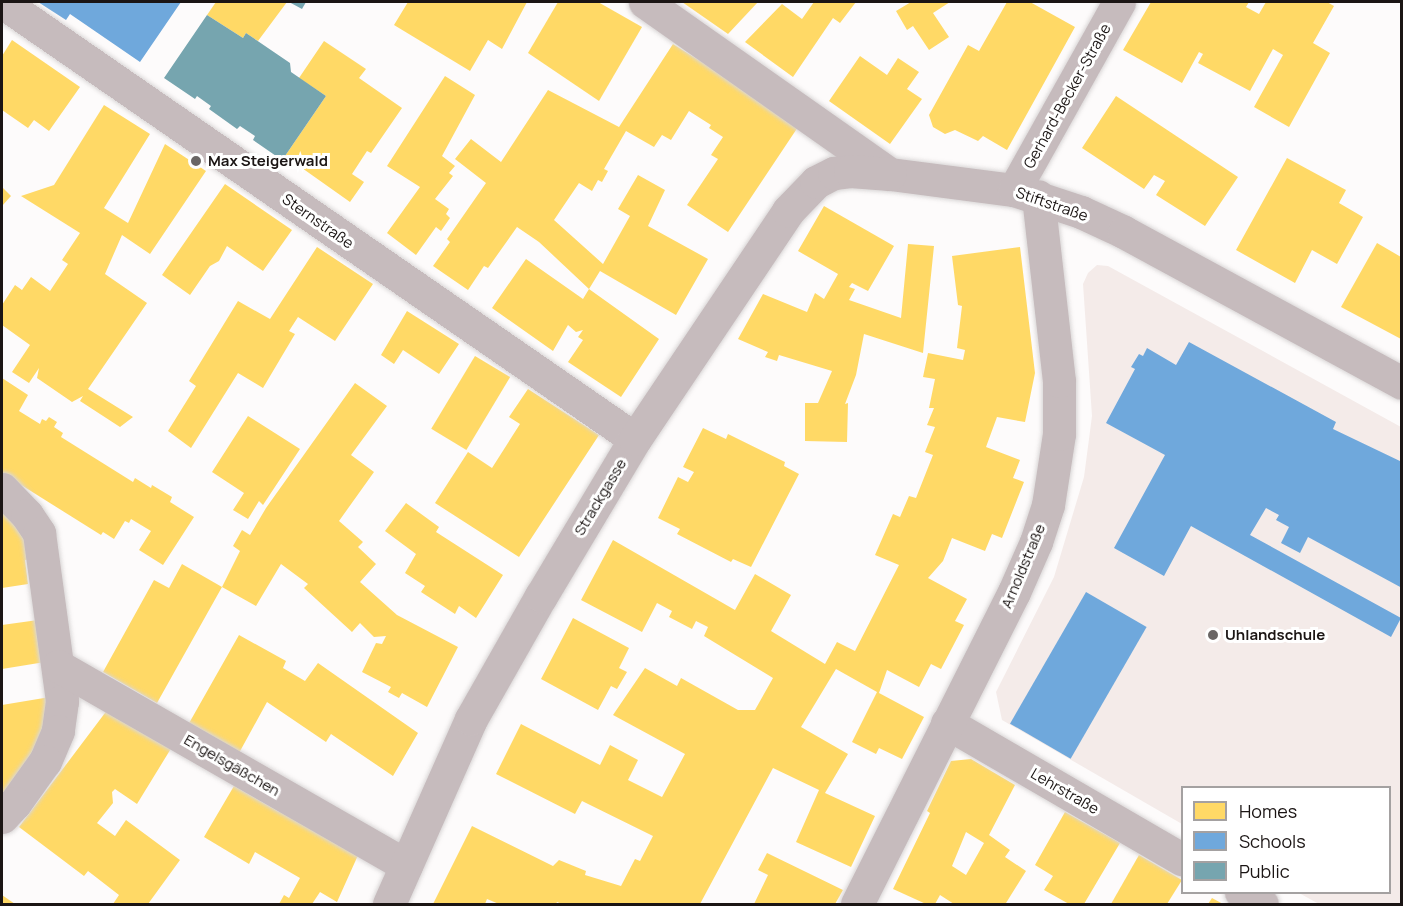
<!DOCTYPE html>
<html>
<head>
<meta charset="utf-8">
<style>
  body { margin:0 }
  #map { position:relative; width:1403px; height:906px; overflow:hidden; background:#fdfbfb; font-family:Manrope,sans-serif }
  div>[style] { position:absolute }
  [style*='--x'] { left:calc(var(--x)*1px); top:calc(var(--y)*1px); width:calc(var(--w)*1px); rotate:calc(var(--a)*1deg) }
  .built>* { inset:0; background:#f4ebe9 }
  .homes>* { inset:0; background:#ffd966; transform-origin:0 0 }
  .schools>* { inset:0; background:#6fa8dc; transform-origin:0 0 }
  .public>* { inset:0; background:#76a5af }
  .roads { filter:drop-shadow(0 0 2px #d9d6d6) drop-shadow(0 0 2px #d9d6d6) }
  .minor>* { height:33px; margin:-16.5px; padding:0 16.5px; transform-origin:16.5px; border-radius:16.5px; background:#c6bbbd }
  .dots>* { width:16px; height:16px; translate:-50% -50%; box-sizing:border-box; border:3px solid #fff; border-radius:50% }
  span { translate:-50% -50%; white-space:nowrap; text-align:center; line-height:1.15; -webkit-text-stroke:6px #fff; paint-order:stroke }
  .street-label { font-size:15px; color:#1b1514 }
  .poi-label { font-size:15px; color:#1b1514; font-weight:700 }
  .left { translate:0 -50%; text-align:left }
  .frame { position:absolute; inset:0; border:3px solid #1b1514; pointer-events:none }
  .legend { position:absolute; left:1181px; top:786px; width:210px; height:108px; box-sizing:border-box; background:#fff; border:2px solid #a4a1a1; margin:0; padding:8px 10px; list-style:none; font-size:18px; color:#1b1514 }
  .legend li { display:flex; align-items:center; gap:12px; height:30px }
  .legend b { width:30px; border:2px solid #a4a1a1 }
</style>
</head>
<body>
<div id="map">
  <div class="built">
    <i style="clip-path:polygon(1097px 265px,1108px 266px,1401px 427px,1401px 904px,1319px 904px,1299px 893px,1390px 892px,1390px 788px,1182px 788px,1182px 824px,1002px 720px,996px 692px,1054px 577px,1084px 477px,1092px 416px,1083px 284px,1088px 273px)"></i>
  </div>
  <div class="homes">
    <i style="clip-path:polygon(216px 2px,287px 2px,258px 41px,246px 33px,243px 38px,207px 15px)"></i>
    <i style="clip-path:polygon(408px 2px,527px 2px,502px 49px,488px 40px,470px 71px,394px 25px)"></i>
    <i style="clip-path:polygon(558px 2px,598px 2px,642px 27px,599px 101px,528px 53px)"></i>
    <i style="clip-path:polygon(682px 2px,758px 2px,728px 34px)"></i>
    <i style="clip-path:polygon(814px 2px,856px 2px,840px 23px,833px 18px,793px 77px,745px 42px,782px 4px,802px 19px)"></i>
    <i style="clip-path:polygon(911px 2px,950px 2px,933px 13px,949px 37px,929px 50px,913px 26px,907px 30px,896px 11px)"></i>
    <i style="clip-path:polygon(1007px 2px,1030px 2px,1075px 27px,1007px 150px,983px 136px,978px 141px,955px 130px,945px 134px,933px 127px,929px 115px,968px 45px,979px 51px)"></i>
    <i style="clip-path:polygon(1151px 2px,1249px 2px,1246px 7px,1259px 14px,1266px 2px,1327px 2px,1334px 6px,1313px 43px,1330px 53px,1289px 127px,1254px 107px,1283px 55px,1273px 49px,1250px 91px,1198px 63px,1203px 54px,1199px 52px,1182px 83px,1123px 50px)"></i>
    <i style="clip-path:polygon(12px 40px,80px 87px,49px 131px,34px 120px,28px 128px,2px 110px,2px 56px)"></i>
    <i style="clip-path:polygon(324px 41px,366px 69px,359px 78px,402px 108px,371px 153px,367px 151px,352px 174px,364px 182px,350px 202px,285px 156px,326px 96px,299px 78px)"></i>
    <i style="clip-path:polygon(673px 44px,800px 124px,728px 232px,687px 205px,718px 159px,711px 155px,723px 137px,709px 128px,711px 125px,689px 111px,671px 140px,662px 135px,654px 147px,626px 131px,604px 169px,608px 171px,602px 182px,598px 180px,592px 191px,579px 183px,554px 220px,603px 264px,630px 216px,618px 209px,638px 175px,665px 190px,648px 226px,708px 259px,676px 315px,600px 271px,589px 289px,539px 242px,517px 227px,488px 268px,484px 266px,468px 290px,433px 266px,450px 242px,447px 239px,486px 183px,455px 159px,471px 139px,501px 162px,548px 90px,619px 127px)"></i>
    <i style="clip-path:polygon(860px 56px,887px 75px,898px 58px,919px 72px,907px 89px,922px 99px,890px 144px,829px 101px)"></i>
    <i style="clip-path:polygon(445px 76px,475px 95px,442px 156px,455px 166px,449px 173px,453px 176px,435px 199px,449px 209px,446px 214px,450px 218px,441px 231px,436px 227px,416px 255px,387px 233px,420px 187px,387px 166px)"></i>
    <i style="clip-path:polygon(1116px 96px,1238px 177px,1205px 226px,1156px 195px,1165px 181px,1154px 175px,1144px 189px,1082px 148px)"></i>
    <i style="clip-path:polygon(104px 105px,150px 134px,104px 208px,128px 223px,165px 144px,206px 171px,150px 254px,122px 235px,105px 274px,147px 303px,88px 389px,133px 417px,120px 427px,80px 401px,83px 396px,72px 402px,37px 378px,39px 368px,29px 383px,12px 372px,30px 345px,2px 325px,2px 305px,15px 285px,22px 290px,31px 277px,50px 291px,68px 264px,62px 260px,80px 233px,21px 196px,54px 185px)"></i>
    <i style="clip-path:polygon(1287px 158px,1346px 190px,1339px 203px,1363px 217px,1337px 264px,1312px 250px,1295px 283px,1236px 250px)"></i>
    <i style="clip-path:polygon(225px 184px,292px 230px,263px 271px,227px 246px,219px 261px,210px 266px,190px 295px,162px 275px)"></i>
    <i style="clip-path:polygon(2px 187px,11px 196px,2px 206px)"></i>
    <i style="clip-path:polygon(824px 206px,894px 246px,868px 291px,852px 283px,849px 287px,855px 289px,849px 300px,901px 318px,908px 244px,934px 246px,923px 353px,864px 334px,856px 375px,845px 404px,848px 403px,847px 442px,805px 441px,805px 403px,818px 403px,832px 371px,779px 355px,777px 361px,765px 357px,768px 352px,738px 339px,763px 294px,807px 312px,815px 293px,824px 299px,838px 274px,798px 251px)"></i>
    <i style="clip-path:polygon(1377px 243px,1401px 257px,1401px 339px,1341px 307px)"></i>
    <i style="clip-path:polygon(317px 247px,373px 284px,335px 341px,298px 317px,289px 331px,295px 334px,263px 388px,238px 373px,191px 448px,168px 431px,196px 386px,189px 381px,238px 301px,270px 319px)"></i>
    <i style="clip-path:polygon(1020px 247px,1035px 373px,1025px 422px,997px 417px,986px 447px,1020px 460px,1013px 478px,1024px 482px,1002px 538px,992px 534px,985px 551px,952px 538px,943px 561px,928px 578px,967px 599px,955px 621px,964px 625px,941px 669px,931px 664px,919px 687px,887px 670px,879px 693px,924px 717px,902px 759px,879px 748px,876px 754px,852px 742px,877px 692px,836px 669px,801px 727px,848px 754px,825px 793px,875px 816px,851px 867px,796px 842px,819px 790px,773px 768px,700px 904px,562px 904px,557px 902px,556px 904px,499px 904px,487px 899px,485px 904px,433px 904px,472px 826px,553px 866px,559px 860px,586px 871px,585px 875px,621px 886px,635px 859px,640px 861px,653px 836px,582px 801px,575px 814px,496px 774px,521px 724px,600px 765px,610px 745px,638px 760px,628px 780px,662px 797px,685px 754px,613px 715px,645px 668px,677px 686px,681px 678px,738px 710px,755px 710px,773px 678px,704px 636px,708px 627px,696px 621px,692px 629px,669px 617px,672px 611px,657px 603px,642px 632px,581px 600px,613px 540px,735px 610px,755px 574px,791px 595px,771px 631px,825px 664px,837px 642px,855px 651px,899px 565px,875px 555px,893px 514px,900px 517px,909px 496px,916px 498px,933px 455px,925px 452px,935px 427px,927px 425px,934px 408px,929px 408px,935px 379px,923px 377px,928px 353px,963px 360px,965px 350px,957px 348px,962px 306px,958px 305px,952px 256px)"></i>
    <i style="clip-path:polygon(526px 259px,583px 299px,589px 289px,659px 339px,621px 397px,568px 362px,583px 340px,578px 337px,583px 330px,576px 332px,568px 325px,553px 351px,492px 308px)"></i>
    <i style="clip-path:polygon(407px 311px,459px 344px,439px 374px,403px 350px,394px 364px,381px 355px)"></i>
    <i style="left:475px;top:356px;width:41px;height:85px;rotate:31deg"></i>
    <i style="clip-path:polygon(2px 378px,28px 395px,19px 411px,40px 424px,42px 419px,46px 421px,49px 417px,57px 422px,54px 427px,63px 433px,61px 437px,133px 482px,135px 478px,151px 488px,152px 485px,172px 497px,170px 502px,194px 517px,163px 565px,139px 550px,151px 531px,131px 519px,129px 523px,125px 521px,114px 539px,103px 532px,101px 535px,2px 473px)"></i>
    <i style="clip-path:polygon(355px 383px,387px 406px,351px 455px,374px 472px,339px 521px,363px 542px,358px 547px,376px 564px,360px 582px,397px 615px,458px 647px,427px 707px,402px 693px,399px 698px,388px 692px,391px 687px,362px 672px,376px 643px,382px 644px,386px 636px,374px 637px,360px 623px,352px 632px,304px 588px,308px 584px,281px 564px,256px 606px,222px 587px,157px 703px,103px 672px,154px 580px,169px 588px,182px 564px,222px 587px,240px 551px,233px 546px,242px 530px,250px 535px,266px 508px)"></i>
    <i style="clip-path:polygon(528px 389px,599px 435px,519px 557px,435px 503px,468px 452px,492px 468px,520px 424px,509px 417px)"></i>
    <i style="clip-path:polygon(248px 416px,300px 449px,263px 505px,259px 501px,248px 519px,233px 510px,244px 493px,212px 472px)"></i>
    <i style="clip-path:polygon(703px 428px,726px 439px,728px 434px,785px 462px,784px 466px,799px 474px,751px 567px,733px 559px,731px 562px,677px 534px,680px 529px,658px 518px,678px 477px,688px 482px,694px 472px,683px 467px)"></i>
    <i style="clip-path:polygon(2px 497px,27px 521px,33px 559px,25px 560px,28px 584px,2px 588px)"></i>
    <i style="clip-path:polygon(406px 503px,439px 527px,436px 532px,503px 575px,476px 618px,459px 606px,455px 614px,421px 592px,425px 586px,405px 573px,416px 554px,385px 531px)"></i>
    <i style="clip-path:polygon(573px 618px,629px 648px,619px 668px,627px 672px,617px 689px,611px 686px,598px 710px,541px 679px)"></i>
    <i style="clip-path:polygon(38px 620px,45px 662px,2px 669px,2px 625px)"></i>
    <i style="clip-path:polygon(239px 635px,286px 661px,283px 668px,305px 681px,318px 663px,418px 733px,393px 776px,331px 734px,326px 742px,267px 702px,239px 753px,188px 725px)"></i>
    <i style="clip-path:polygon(56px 696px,56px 723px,2px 805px,2px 705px)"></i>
    <i style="clip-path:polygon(111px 705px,175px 742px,137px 804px,115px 789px,112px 792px,113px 803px,97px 823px,115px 836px,126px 820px,180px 860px,148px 904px,113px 904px,119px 895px,88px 871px,84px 876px,19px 827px)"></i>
    <i style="clip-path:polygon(evenodd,971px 759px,1015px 785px,989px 835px,1010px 850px,1005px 857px,1026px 871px,1006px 903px,1009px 904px,954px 904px,940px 895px,935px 904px,926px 904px,893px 889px,930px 813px,927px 811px,951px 761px,971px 759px,966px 832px,984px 843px,966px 875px,952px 866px,966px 832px)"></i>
    <i style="clip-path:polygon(234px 786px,279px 812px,282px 808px,359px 853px,337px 902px,320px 892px,312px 904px,279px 904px,284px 895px,289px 898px,300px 878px,255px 852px,249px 864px,204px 837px)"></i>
    <i style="clip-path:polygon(1065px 812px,1120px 843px,1084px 904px,1069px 904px,1044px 890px,1053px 876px,1035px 865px)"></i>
    <i style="clip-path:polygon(767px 853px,843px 890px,835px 904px,754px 904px,768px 875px,758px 870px)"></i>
    <i style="clip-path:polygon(1139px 855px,1182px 880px,1167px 904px,1111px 904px)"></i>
    <i style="clip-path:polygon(2px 895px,15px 904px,2px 904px)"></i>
    <i style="clip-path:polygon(1212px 898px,1223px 904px,1208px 904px)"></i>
  </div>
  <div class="schools">
    <i style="clip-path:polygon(38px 2px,181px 2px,140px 62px,70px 14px,66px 20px)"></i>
    <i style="clip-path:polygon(1189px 342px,1336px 422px,1333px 429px,1402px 462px,1402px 588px,1308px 537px,1300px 553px,1281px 543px,1289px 527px,1276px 520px,1279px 515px,1266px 508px,1250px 535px,1401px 618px,1391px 637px,1191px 526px,1164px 576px,1114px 548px,1165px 455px,1106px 423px,1135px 369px,1131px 367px,1139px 354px,1143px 356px,1147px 348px,1176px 365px)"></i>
    <i style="left:1086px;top:592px;width:70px;height:152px;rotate:30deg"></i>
  </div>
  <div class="public">
    <i style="clip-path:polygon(289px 2px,306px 2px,302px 9px)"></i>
    <i style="clip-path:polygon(207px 15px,243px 38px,246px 33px,290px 63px,291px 72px,326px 96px,285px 156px,279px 158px,253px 140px,255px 136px,240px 126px,237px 129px,209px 109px,211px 106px,197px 96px,195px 99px,164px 78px)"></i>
  </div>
  <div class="roads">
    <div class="minor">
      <i style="--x:2;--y:2;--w:769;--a:34.62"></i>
      <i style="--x:645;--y:2;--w:299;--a:35.1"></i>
      <i style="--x:890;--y:174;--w:125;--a:7.4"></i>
      <i style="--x:1014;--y:190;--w:71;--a:18.2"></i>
      <i style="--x:1081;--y:212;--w:47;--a:24.9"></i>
      <i style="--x:1124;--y:232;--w:316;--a:28.5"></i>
      <i style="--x:1014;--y:190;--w:215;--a:-60.8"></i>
      <i style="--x:2;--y:489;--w:36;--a:46"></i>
      <i style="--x:27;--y:515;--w:22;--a:56"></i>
      <i style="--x:39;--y:533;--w:170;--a:82.2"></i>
      <i style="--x:62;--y:701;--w:30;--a:98"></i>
      <i style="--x:58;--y:731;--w:33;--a:113"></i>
      <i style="--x:45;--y:761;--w:52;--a:125.5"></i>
      <i style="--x:15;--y:803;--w:19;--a:133"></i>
      <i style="--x:58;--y:666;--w:401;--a:29.8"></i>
      <i style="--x:947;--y:723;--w:272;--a:30.1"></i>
      <i style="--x:1241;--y:892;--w:24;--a:30"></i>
      <i style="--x:389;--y:904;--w:202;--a:-66.1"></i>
      <i style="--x:471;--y:719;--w:142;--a:-60.4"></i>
      <i style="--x:541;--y:596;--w:183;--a:-59.1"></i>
      <i style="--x:635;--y:439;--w:275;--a:-56.1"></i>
      <i style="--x:788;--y:211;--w:40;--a:-46"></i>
      <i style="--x:816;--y:182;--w:20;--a:-27"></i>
      <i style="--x:834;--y:173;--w:16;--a:-7"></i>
      <i style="--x:850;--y:171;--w:40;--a:4.3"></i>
      <i style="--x:857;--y:904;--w:349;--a:-63.3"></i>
      <i style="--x:1014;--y:592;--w:55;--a:-66.3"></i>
      <i style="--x:1036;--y:542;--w:39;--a:-72"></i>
      <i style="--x:1048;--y:505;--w:72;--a:-81.2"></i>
      <i style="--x:1059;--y:434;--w:53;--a:-90"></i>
      <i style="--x:1059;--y:381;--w:186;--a:-96.5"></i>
    </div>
  </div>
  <div class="dots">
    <i style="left:196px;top:161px;background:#6a6665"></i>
    <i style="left:1213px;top:635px;background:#6a6665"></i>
  </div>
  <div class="street-label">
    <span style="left:1067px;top:96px;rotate:-61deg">Gerhard-Becker-Straße</span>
    <span style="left:1052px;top:204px;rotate:19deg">Stiftstraße</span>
    <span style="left:318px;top:221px;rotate:35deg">Sternstraße</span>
    <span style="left:600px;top:497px;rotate:-59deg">Strackgasse</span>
    <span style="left:1023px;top:566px;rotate:-67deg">Arnoldstraße</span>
    <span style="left:232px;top:765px;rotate:30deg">Engelsgäßchen</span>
    <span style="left:1065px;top:791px;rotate:30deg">Lehrstraße</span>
  </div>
  <div class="poi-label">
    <span class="left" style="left:208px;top:161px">Max Steigerwald</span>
    <span class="left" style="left:1225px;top:635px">Uhlandschule</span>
  </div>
  <div class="frame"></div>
  <ul class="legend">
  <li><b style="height:16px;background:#ffd966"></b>Homes</li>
  <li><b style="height:16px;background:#6fa8dc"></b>Schools</li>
  <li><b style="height:16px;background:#76a5af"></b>Public</li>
  </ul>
</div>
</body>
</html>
